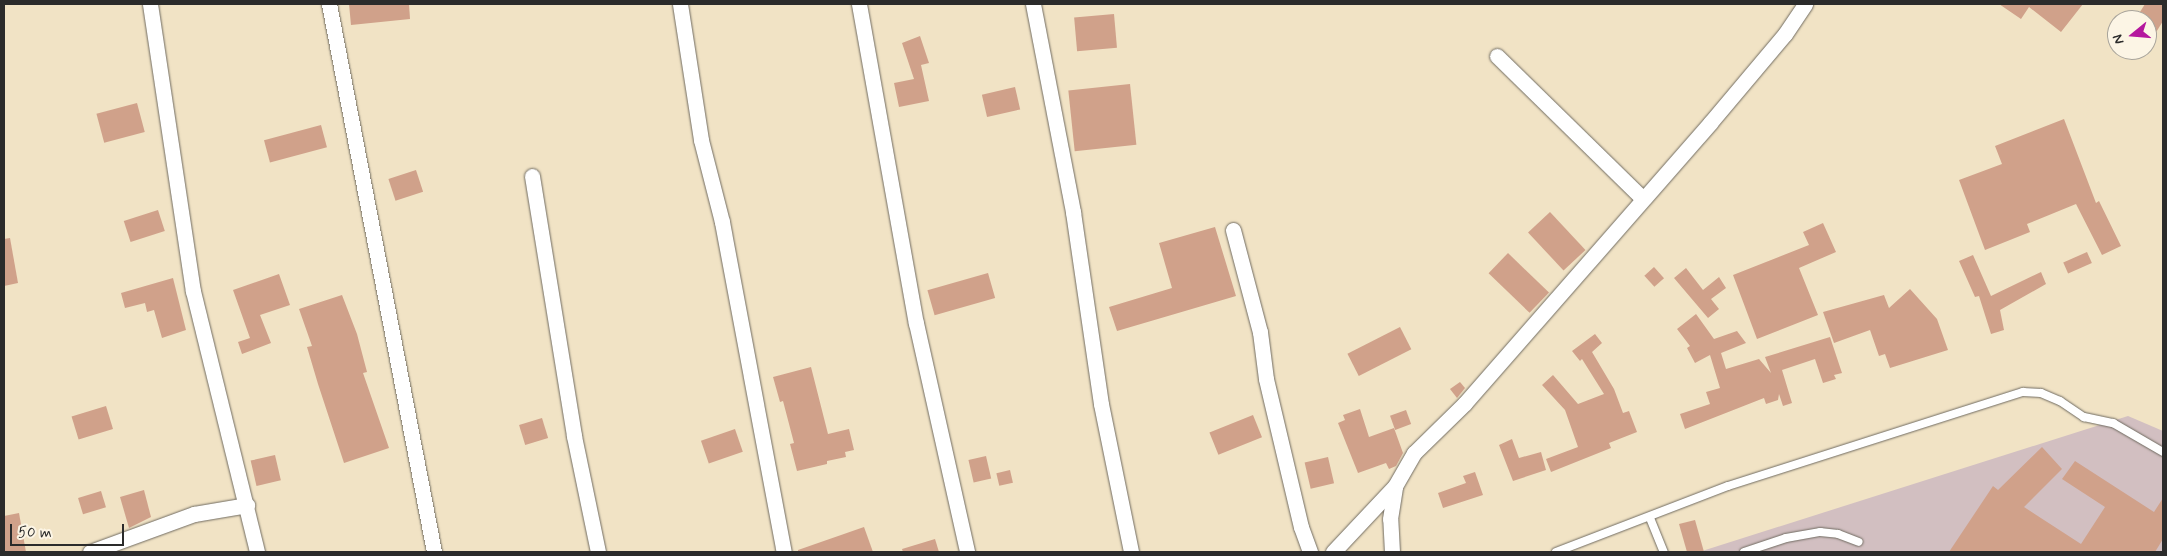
<!DOCTYPE html>
<html>
<head>
<meta charset="utf-8">
<style>
  body { margin:0 }
  #map { position:relative; width:2167px; height:556px; overflow:hidden; background:#f1e3c5; font-family:Mynerve,sans-serif }
  div>[style] { position:absolute }
  [style*='--x'] { left:calc(var(--x)*1px); top:calc(var(--y)*1px); width:calc(var(--w)*1px); rotate:calc(var(--a)*1deg) }
  .industrial>* { inset:0; background:#d2bfc1 }
  .building>* { inset:0; background:#d0a18a; transform-origin:0 0 }
  .roads { filter:drop-shadow(0 0 1px #706b61) drop-shadow(0 0 1px #706b61) }
  .lane>* { height:8px; margin:-4px; padding:0 4px; transform-origin:4px; border-radius:4px; background:#fff }
  .street>* { height:15px; margin:-7.5px; padding:0 7.5px; transform-origin:7.5px; border-radius:7.5px; background:#fff }
  span { translate:-50% -50%; white-space:nowrap; text-align:center; line-height:1.15; -webkit-text-stroke:4px #fcf5e5; paint-order:stroke }
  .frame { position:absolute; inset:0; border:5px solid #2b2b2b; pointer-events:none }
  .north { position:absolute; left:2107px; top:10px; width:50px; height:50px; box-sizing:border-box; background:#fcf5e5; border:1px solid #a8a49b; border-radius:50%; rotate:253deg; font-size:14px; font-weight:700; line-height:20px; text-align:center; color:#2b2b2b }
  .north::after { content:''; display:block; margin:auto; width:18px; height:22px; background:#b5179e; clip-path:polygon(50% 0,100% 100%,50% 72%,0 100%) }
  .scale { position:absolute; left:10px; top:524px; width:114px; height:22px; box-sizing:border-box; border:2px solid #2b2b2b; border-top:0; padding-left:6px; font-size:15px; line-height:18px; white-space:nowrap; color:#2b2b2b; -webkit-text-stroke:4px #fcf5e5; paint-order:stroke }
</style>
</head>
<body>
<div id="map">
  <div class="industrial">
    <i style="clip-path:polygon(2128px 416px,2163px 431px,2163px 552px,1699px 552px)"></i>
  </div>
  <div class="building">
    <i style="clip-path:polygon(349px 4px,409px 4px,410px 19px,351px 25px)"></i>
    <i style="clip-path:polygon(1999px 4px,2083px 4px,2061px 32px,2029px 7px,2021px 19px)"></i>
    <i style="clip-path:polygon(2145px 4px,2163px 4px,2163px 21px,2147px 47px,2147px 20px,2135px 20px)"></i>
    <i style="left:1114px;top:14px;width:34px;height:40px;rotate:85deg"></i>
    <i style="clip-path:polygon(920px 36px,929px 63px,921px 65px,929px 101px,899px 107px,894px 83px,914px 79px,902px 43px)"></i>
    <i style="left:1130px;top:84px;width:61px;height:62px;rotate:84deg"></i>
    <i style="left:1015px;top:87px;width:23px;height:34px;rotate:77deg"></i>
    <i style="left:137px;top:103px;width:30px;height:42px;rotate:75deg"></i>
    <i style="clip-path:polygon(2064px 119px,2096px 203px,2099px 201px,2121px 246px,2102px 255px,2076px 204px,2027px 224px,2030px 232px,1985px 250px,1959px 180px,2002px 164px,1995px 146px)"></i>
    <i style="left:321px;top:125px;width:23px;height:59px;rotate:75deg"></i>
    <i style="left:416px;top:170px;width:23px;height:29px;rotate:72deg"></i>
    <i style="left:158px;top:210px;width:22px;height:36px;rotate:72deg"></i>
    <i style="left:1550px;top:212px;width:52px;height:30px;rotate:47deg"></i>
    <i style="clip-path:polygon(1823px 223px,1836px 252px,1799px 268px,1818px 315px,1757px 339px,1733px 275px,1809px 245px,1803px 232px)"></i>
    <i style="clip-path:polygon(1215px 227px,1236px 296px,1117px 331px,1109px 307px,1172px 288px,1159px 243px)"></i>
    <i style="clip-path:polygon(10px 238px,18px 283px,4px 286px,4px 239px)"></i>
    <i style="left:2087px;top:252px;width:12px;height:26px;rotate:66deg"></i>
    <i style="left:1508px;top:253px;width:57px;height:28px;rotate:44deg"></i>
    <i style="clip-path:polygon(1973px 255px,1991px 296px,2041px 272px,2046px 284px,2000px 310px,2004px 330px,1991px 334px,1979px 296px,1975px 297px,1959px 261px)"></i>
    <i style="left:1654px;top:267px;width:15px;height:13px;rotate:48deg"></i>
    <i style="clip-path:polygon(1686px 268px,1703px 290px,1719px 277px,1726px 288px,1711px 299px,1719px 309px,1708px 318px,1674px 278px)"></i>
    <i style="left:988px;top:273px;width:26px;height:63px;rotate:74deg"></i>
    <i style="clip-path:polygon(279px 274px,290px 305px,260px 315px,271px 343px,242px 354px,238px 342px,250px 338px,233px 290px)"></i>
    <i style="clip-path:polygon(173px 278px,186px 330px,162px 338px,154px 310px,147px 312px,145px 303px,125px 308px,121px 293px)"></i>
    <i style="clip-path:polygon(1910px 289px,1937px 319px,1948px 350px,1890px 368px,1885px 354px,1879px 356px,1870px 330px,1834px 343px,1823px 312px,1884px 295px,1889px 308px)"></i>
    <i style="clip-path:polygon(342px 295px,357px 334px,367px 372px,363px 373px,389px 448px,344px 463px,318px 384px,307px 347px,312px 346px,299px 309px)"></i>
    <i style="clip-path:polygon(1696px 314px,1714px 339px,1737px 331px,1746px 343px,1721px 353px,1726px 369px,1759px 359px,1771px 373px,1765px 357px,1830px 337px,1842px 373px,1834px 375px,1836px 379px,1823px 383px,1815px 359px,1782px 370px,1792px 403px,1783px 406px,1779px 394px,1778px 400px,1766px 404px,1764px 398px,1685px 429px,1680px 414px,1710px 404px,1706px 392px,1720px 388px,1710px 355px,1695px 363px,1687px 348px,1690px 346px,1677px 329px)"></i>
    <i style="left:1400px;top:327px;width:25px;height:59px;rotate:63deg"></i>
    <i style="clip-path:polygon(1595px 334px,1602px 343px,1592px 352px,1614px 389px,1623px 413px,1629px 411px,1637px 432px,1609px 443px,1611px 448px,1551px 472px,1546px 459px,1578px 447px,1565px 410px,1542px 385px,1553px 375px,1578px 404px,1604px 394px,1582px 359px,1580px 361px,1572px 351px)"></i>
    <i style="clip-path:polygon(811px 367px,828px 434px,849px 429px,854px 450px,845px 452px,846px 457px,827px 461px,827px 464px,797px 471px,790px 444px,794px 443px,783px 401px,780px 402px,773px 377px)"></i>
    <i style="clip-path:polygon(1460px 382px,1465px 388px,1457px 398px,1450px 389px)"></i>
    <i style="left:106px;top:406px;width:24px;height:36px;rotate:73deg"></i>
    <i style="clip-path:polygon(1360px 409px,1369px 437px,1394px 428px,1403px 453px,1396px 466px,1389px 469px,1386px 463px,1358px 473px,1338px 423px,1345px 420px,1343px 415px)"></i>
    <i style="left:1406px;top:410px;width:15px;height:17px;rotate:70deg"></i>
    <i style="left:1253px;top:415px;width:24px;height:47px;rotate:68deg"></i>
    <i style="left:542px;top:418px;width:21px;height:24px;rotate:73deg"></i>
    <i style="left:735px;top:429px;width:24px;height:36px;rotate:71deg"></i>
    <i style="clip-path:polygon(1512px 439px,1519px 458px,1541px 452px,1546px 470px,1513px 481px,1499px 445px)"></i>
    <i style="clip-path:polygon(2042px 447px,2062px 469px,2024px 507px,2081px 544px,2105px 507px,2062px 479px,2075px 461px,2154px 512px,2163px 498px,2163px 539px,2155px 552px,1949px 552px,1993px 486px,1998px 490px)"></i>
    <i style="left:275px;top:455px;width:26px;height:25px;rotate:77deg"></i>
    <i style="left:986px;top:456px;width:23px;height:18px;rotate:77deg"></i>
    <i style="left:1328px;top:457px;width:27px;height:24px;rotate:77deg"></i>
    <i style="left:1010px;top:470px;width:13px;height:14px;rotate:77deg"></i>
    <i style="clip-path:polygon(1475px 472px,1483px 495px,1443px 508px,1438px 493px,1466px 483px,1463px 476px)"></i>
    <i style="clip-path:polygon(144px 490px,151px 517px,129px 528px,120px 497px)"></i>
    <i style="left:101px;top:491px;width:17px;height:24px;rotate:73deg"></i>
    <i style="clip-path:polygon(19px 513px,26px 552px,4px 552px,4px 516px)"></i>
    <i style="clip-path:polygon(1695px 520px,1704px 552px,1687px 552px,1679px 524px)"></i>
    <i style="clip-path:polygon(864px 527px,873px 552px,798px 552px,798px 550px)"></i>
    <i style="clip-path:polygon(935px 539px,939px 552px,903px 552px,902px 549px)"></i>
  </div>
  <div class="roads">
    <div class="lane">
      <i style="--x:1650;--y:518;--w:37;--a:68"></i>
      <i style="--x:1556;--y:552;--w:184;--a:-21"></i>
      <i style="--x:1728;--y:486;--w:310;--a:-17.7"></i>
      <i style="--x:2023;--y:392;--w:18;--a:3"></i>
      <i style="--x:2041;--y:393;--w:21;--a:23"></i>
      <i style="--x:2060;--y:401;--w:29;--a:34"></i>
      <i style="--x:2084;--y:417;--w:30;--a:12"></i>
      <i style="--x:2113;--y:423;--w:58;--a:30.1"></i>
      <i style="--x:1744;--y:552;--w:44;--a:-18.4"></i>
      <i style="--x:1786;--y:538;--w:35;--a:-10"></i>
      <i style="--x:1820;--y:532;--w:18;--a:6"></i>
      <i style="--x:1838;--y:534;--w:22;--a:21"></i>
    </div>
    <div class="street">
      <i style="--x:150;--y:4;--w:290;--a:81.5"></i>
      <i style="--x:193;--y:291;--w:269;--a:76.2"></i>
      <i style="--x:329;--y:4;--w:558;--a:79.15"></i>
      <i style="--x:680;--y:4;--w:138;--a:81.2"></i>
      <i style="--x:701;--y:140;--w:85;--a:75.6"></i>
      <i style="--x:722;--y:222;--w:336;--a:79.4"></i>
      <i style="--x:859;--y:4;--w:324;--a:79.9"></i>
      <i style="--x:916;--y:323;--w:235;--a:77.4"></i>
      <i style="--x:1033;--y:4;--w:212;--a:79.1"></i>
      <i style="--x:1073;--y:212;--w:194;--a:81.7"></i>
      <i style="--x:1101;--y:404;--w:151;--a:78.5"></i>
      <i style="--x:1497;--y:56;--w:204;--a:44.4"></i>
      <i style="--x:532;--y:176;--w:263;--a:80.8"></i>
      <i style="--x:574;--y:436;--w:118;--a:78.3"></i>
      <i style="--x:1233;--y:230;--w:106;--a:75.2"></i>
      <i style="--x:1260;--y:332;--w:47;--a:82.7"></i>
      <i style="--x:1266;--y:379;--w:152;--a:76.7"></i>
      <i style="--x:1301;--y:527;--w:27;--a:70"></i>
      <i style="--x:90;--y:552;--w:111;--a:-20.1"></i>
      <i style="--x:194;--y:514;--w:54;--a:-9.6"></i>
      <i style="--x:1333;--y:552;--w:91;--a:-46.8"></i>
      <i style="--x:1392;--y:552;--w:33;--a:-93"></i>
      <i style="--x:1390;--y:519;--w:33;--a:-81"></i>
      <i style="--x:1395;--y:486;--w:38;--a:-60"></i>
      <i style="--x:1414;--y:453;--w:71;--a:-44.4"></i>
      <i style="--x:1465;--y:403;--w:372;--a:-48.8"></i>
      <i style="--x:1710;--y:123;--w:116;--a:-49.9"></i>
      <i style="--x:1785;--y:34;--w:36;--a:-56"></i>
    </div>
  </div>
  <div class="frame"></div>
  <div class="north">N</div>
  <div class="scale">50 m</div>
</div>
</body>
</html>
